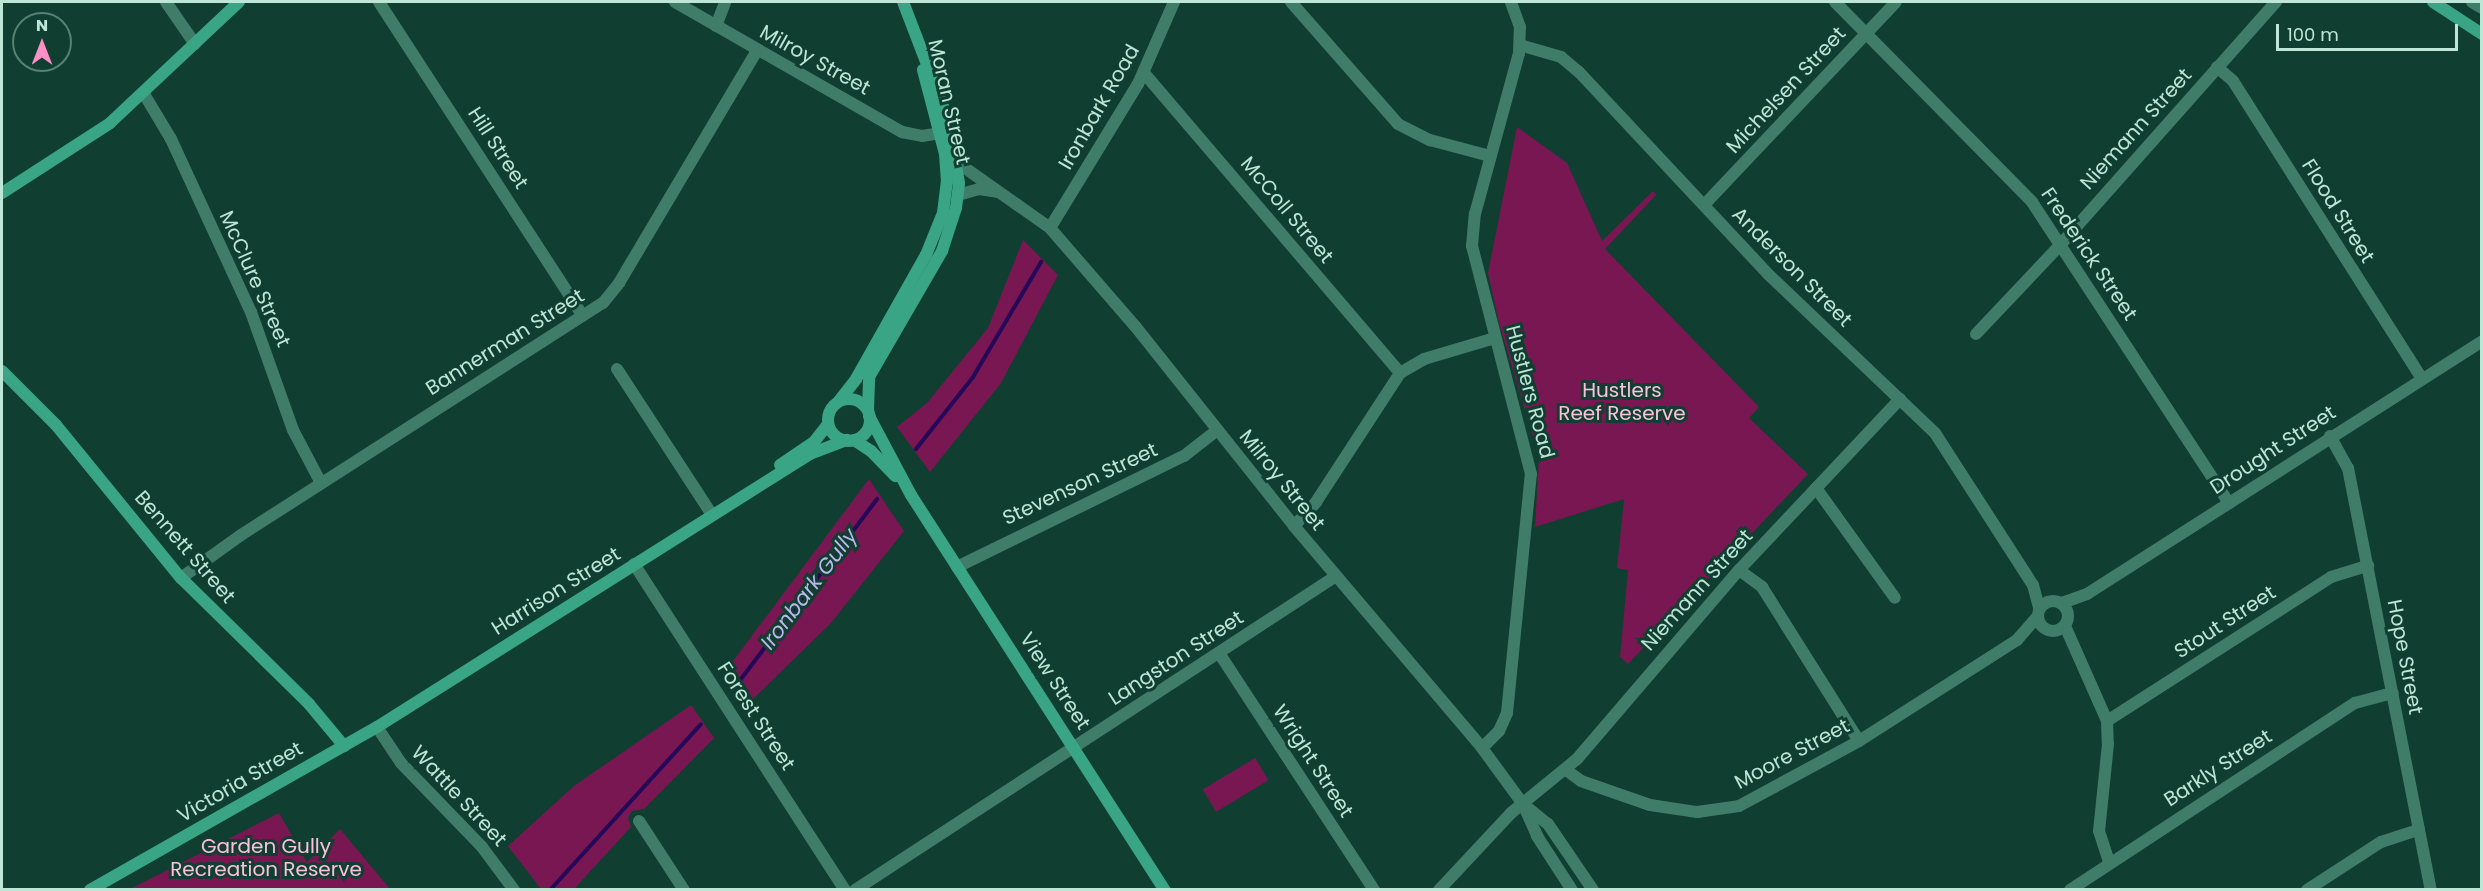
<!DOCTYPE html>
<html>
<head>
<meta charset="utf-8">
<style>
  body { margin:0 }
  #map { position:relative; width:2483px; height:891px; overflow:hidden; background:#103f31; font-family:Poppins,sans-serif }
  div>[style] { position:absolute }
  [style*='--x'] { left:calc(var(--x)*1px); top:calc(var(--y)*1px); width:calc(var(--w)*1px); rotate:calc(var(--a)*1deg) }
  .green>* { inset:0; background:#781751; transform-origin:0 0 }
  .stream>* { height:4px; margin:-2px; padding:0 2px; transform-origin:2px; border-radius:2px; background:#25085a }
  .street>* { height:12px; margin:-6px; padding:0 6px; transform-origin:6px; border-radius:6px; background:#407d68 }
  .street>.ring { margin:-6px; padding:0; box-sizing:content-box; background:none; border:12px solid #407d68; border-radius:50% }
  .secondary>* { height:12px; margin:-6px; padding:0 6px; transform-origin:6px; border-radius:6px; background:#39a584 }
  .secondary>.ring { margin:-6px; padding:0; box-sizing:content-box; background:none; border:12px solid #39a584; border-radius:50% }
  span { translate:-50% -50%; white-space:nowrap; text-align:center; line-height:1.15; -webkit-text-stroke:6px #103f31; paint-order:stroke }
  .street-label { font-size:20px; color:#bee6d6 }
  .park-label { font-size:20px; color:#fbc0db }
  .water-label { font-size:21px; color:#bdb7ee; font-style:italic }
  .frame { position:absolute; inset:0; border:3px solid #bee6d6; pointer-events:none }
  .north { position:absolute; left:12px; top:12px; width:60px; height:60px; box-sizing:border-box; background:#103f31; border:2px solid #568273; border-radius:50%; rotate:0deg; font-size:16px; font-weight:700; line-height:24px; text-align:center; color:#bee6d6 }
  .north::after { content:''; display:block; margin:auto; width:21px; height:27px; background:#fb8fc6; clip-path:polygon(50% 0,100% 100%,50% 72%,0 100%) }
  .scale { position:absolute; left:2276px; top:24px; width:182px; height:27px; box-sizing:border-box; border:3px solid #bee6d6; border-top:0; padding-left:8px; font-size:18px; line-height:21px; white-space:nowrap; color:#bee6d6; -webkit-text-stroke:4px #103f31; paint-order:stroke }
</style>
</head>
<body>
<div id="map">
  <div class="green">
    <i style="clip-path:polygon(1517px 127px,1567px 163px,1602px 241px,1653px 191px,1656px 195px,1605px 249px,1759px 407px,1749px 418px,1808px 474px,1628px 664px,1620px 657px,1628px 570px,1617px 568px,1624px 499px,1535px 527px,1539px 457px,1499px 323px,1488px 273px)"></i>
    <i style="clip-path:polygon(1023px 240px,1058px 275px,1001px 383px,930px 472px,897px 427px,927px 403px,988px 328px)"></i>
    <i style="clip-path:polygon(869px 479px,904px 531px,831px 623px,753px 699px,730px 665px)"></i>
    <i style="clip-path:polygon(691px 705px,714px 738px,644px 809px,632px 811px,628px 818px,631px 827px,574px 889px,541px 889px,508px 846px,574px 786px)"></i>
    <i style="left:1255px;top:758px;width:26px;height:61px;rotate:59deg"></i>
    <i style="clip-path:polygon(279px 813px,307px 862px,340px 829px,390px 889px,130px 889px)"></i>
  </div>
  <div class="stream">
    <i style="--x:916;--y:449;--w:92;--a:-51.6"></i>
    <i style="--x:973;--y:377;--w:134;--a:-59.4"></i>
    <i style="--x:741;--y:679;--w:226;--a:-52.9"></i>
    <i style="--x:550;--y:890;--w:224;--a:-47.7"></i>
  </div>
  <div class="street">
    <i style="--x:166;--y:2;--w:51;--a:55.4"></i>
    <i style="--x:379;--y:2;--w:374;--a:57"></i>
    <i style="--x:675;--y:2;--w:262;--a:29.8"></i>
    <i style="--x:902;--y:132;--w:20;--a:11"></i>
    <i style="--x:922;--y:136;--w:18;--a:-9"></i>
    <i style="--x:1291;--y:2;--w:162;--a:48.7"></i>
    <i style="--x:1398;--y:124;--w:36;--a:27"></i>
    <i style="--x:1430;--y:140;--w:62;--a:14.9"></i>
    <i style="--x:1835;--y:2;--w:281;--a:45.4"></i>
    <i style="--x:2032;--y:202;--w:360;--a:56.8"></i>
    <i style="--x:2472;--y:2;--w:12;--a:31"></i>
    <i style="--x:716;--y:26;--w:26;--a:-69"></i>
    <i style="--x:1520;--y:45;--w:43;--a:16.3"></i>
    <i style="--x:1561;--y:57;--w:23;--a:40"></i>
    <i style="--x:1579;--y:72;--w:278;--a:46.9"></i>
    <i style="--x:1769;--y:275;--w:229;--a:43.6"></i>
    <i style="--x:1935;--y:433;--w:181;--a:57.2"></i>
    <i style="--x:2033;--y:585;--w:24;--a:75"></i>
    <i style="--x:2217;--y:67;--w:21;--a:41"></i>
    <i style="--x:2233;--y:81;--w:353;--a:57.6"></i>
    <i style="--x:1144;--y:73;--w:394;--a:49.5"></i>
    <i style="--x:144;--y:94;--w:52;--a:59"></i>
    <i style="--x:171;--y:139;--w:191;--a:65.2"></i>
    <i style="--x:251;--y:312;--w:125;--a:70.4"></i>
    <i style="--x:293;--y:430;--w:60;--a:62.2"></i>
    <i style="--x:958;--y:163;--w:113;--a:35.2"></i>
    <i style="--x:1050;--y:228;--w:130;--a:49.1"></i>
    <i style="--x:1135;--y:326;--w:256;--a:51.5"></i>
    <i style="--x:1294;--y:526;--w:291;--a:49.7"></i>
    <i style="--x:1482;--y:748;--w:69;--a:53.8"></i>
    <i style="--x:1523;--y:804;--w:35;--a:66"></i>
    <i style="--x:1537;--y:836;--w:64;--a:57.1"></i>
    <i style="--x:958;--y:195;--w:22;--a:-16"></i>
    <i style="--x:979;--y:189;--w:20;--a:9"></i>
    <i style="--x:1704;--y:205;--w:279;--a:-46.6"></i>
    <i style="--x:1050;--y:228;--w:169;--a:-58.6"></i>
    <i style="--x:1138;--y:84;--w:90;--a:-66.3"></i>
    <i style="--x:1976;--y:334;--w:124;--a:-46.6"></i>
    <i style="--x:2061;--y:244;--w:324;--a:-48.4"></i>
    <i style="--x:617;--y:369;--w:174;--a:56.9"></i>
    <i style="--x:2330;--y:436;--w:37;--a:61"></i>
    <i style="--x:2348;--y:468;--w:430;--a:78.9"></i>
    <i style="--x:1816;--y:488;--w:135;--a:54.3"></i>
    <i style="--x:1294;--y:526;--w:33;--a:-47"></i>
    <i style="--x:1316;--y:502;--w:154;--a:-56.9"></i>
    <i style="--x:1400;--y:373;--w:28;--a:-30"></i>
    <i style="--x:1424;--y:359;--w:74;--a:-16.5"></i>
    <i style="--x:634;--y:564;--w:388;--a:57.1"></i>
    <i style="--x:957;--y:567;--w:253;--a:-26.1"></i>
    <i style="--x:1184;--y:456;--w:41;--a:-38"></i>
    <i style="--x:1739;--y:570;--w:29;--a:36"></i>
    <i style="--x:1762;--y:587;--w:182;--a:57.8"></i>
    <i style="--x:181;--y:578;--w:74;--a:-35.6"></i>
    <i style="--x:241;--y:535;--w:430;--a:-32.7"></i>
    <i style="--x:603;--y:303;--w:26;--a:-51"></i>
    <i style="--x:619;--y:283;--w:270;--a:-59.3"></i>
    <i class="ring" style="left:2038px;top:601px;width:18px;height:18px"></i>
    <i style="--x:2062;--y:603;--w:27;--a:-20"></i>
    <i style="--x:2087;--y:594;--w:469;--a:-32.6"></i>
    <i style="--x:2065;--y:626;--w:104;--a:66.1"></i>
    <i style="--x:2107;--y:721;--w:23;--a:88"></i>
    <i style="--x:2108;--y:744;--w:87;--a:95.9"></i>
    <i style="--x:2099;--y:831;--w:33;--a:72"></i>
    <i style="--x:1219;--y:653;--w:283;--a:56.8"></i>
    <i style="--x:2107;--y:721;--w:266;--a:-32.7"></i>
    <i style="--x:2331;--y:577;--w:39;--a:-17"></i>
    <i style="--x:377;--y:727;--w:43;--a:56.3"></i>
    <i style="--x:401;--y:763;--w:117;--a:46"></i>
    <i style="--x:482;--y:847;--w:54;--a:53.3"></i>
    <i style="--x:1482;--y:748;--w:24;--a:-45"></i>
    <i style="--x:1499;--y:731;--w:20;--a:-66"></i>
    <i style="--x:1507;--y:713;--w:240;--a:-84.3"></i>
    <i style="--x:1531;--y:474;--w:236;--a:-104.5"></i>
    <i style="--x:1472;--y:246;--w:32;--a:-85"></i>
    <i style="--x:1475;--y:214;--w:167;--a:-74.7"></i>
    <i style="--x:1519;--y:53;--w:26;--a:-88"></i>
    <i style="--x:1520;--y:27;--w:27;--a:-110"></i>
    <i style="--x:1566;--y:770;--w:19;--a:36"></i>
    <i style="--x:1581;--y:781;--w:73;--a:19.2"></i>
    <i style="--x:1650;--y:805;--w:48;--a:8.5"></i>
    <i style="--x:1697;--y:812;--w:42;--a:-8.1"></i>
    <i style="--x:1739;--y:806;--w:136;--a:-28.4"></i>
    <i style="--x:1859;--y:741;--w:188;--a:-32.6"></i>
    <i style="--x:2017;--y:640;--w:30;--a:-49"></i>
    <i style="--x:1523;--y:804;--w:32;--a:39"></i>
    <i style="--x:1548;--y:824;--w:80;--a:55.7"></i>
    <i style="--x:639;--y:821;--w:82;--a:56.9"></i>
    <i style="--x:855;--y:890;--w:574;--a:-33.14"></i>
    <i style="--x:1439;--y:890;--w:105;--a:-46.9"></i>
    <i style="--x:1511;--y:813;--w:85;--a:-39.3"></i>
    <i style="--x:1577;--y:759;--w:249;--a:-49.4"></i>
    <i style="--x:1739;--y:570;--w:235;--a:-46.7"></i>
    <i style="--x:2070;--y:890;--w:341;--a:-33.3"></i>
    <i style="--x:2355;--y:703;--w:39;--a:-15"></i>
    <i style="--x:2307;--y:890;--w:88;--a:-33"></i>
    <i style="--x:2381;--y:842;--w:40;--a:-18"></i>
  </div>
  <div class="secondary">
    <i style="--x:2433;--y:2;--w:59;--a:33.1"></i>
    <i style="--x:2;--y:193;--w:129;--a:-32.9"></i>
    <i style="--x:110;--y:123;--w:177;--a:-43.2"></i>
    <i style="--x:2;--y:371;--w:76;--a:45"></i>
    <i style="--x:56;--y:425;--w:198;--a:50.8"></i>
    <i style="--x:181;--y:578;--w:180;--a:44.5"></i>
    <i style="--x:309;--y:704;--w:55;--a:50.2"></i>
    <i class="ring" style="left:828px;top:399px;width:30px;height:30px"></i>
    <i style="--x:839;--y:401;--w:28;--a:-52"></i>
    <i style="--x:856;--y:379;--w:142;--a:-60.6"></i>
    <i style="--x:926;--y:255;--w:45;--a:-68"></i>
    <i style="--x:943;--y:213;--w:31;--a:-83"></i>
    <i style="--x:947;--y:182;--w:28;--a:-94"></i>
    <i style="--x:945;--y:154;--w:87;--a:-104.7"></i>
    <i style="--x:868;--y:410;--w:33;--a:-88"></i>
    <i style="--x:869;--y:377;--w:146;--a:-59.9"></i>
    <i style="--x:942;--y:251;--w:45;--a:-72"></i>
    <i style="--x:956;--y:208;--w:25;--a:-83"></i>
    <i style="--x:959;--y:183;--w:65;--a:-99.8"></i>
    <i style="--x:948;--y:119;--w:125;--a:-111"></i>
    <i style="--x:869;--y:416;--w:89;--a:62"></i>
    <i style="--x:911;--y:495;--w:470;--a:57.3"></i>
    <i style="--x:854;--y:440;--w:20;--a:33"></i>
    <i style="--x:871;--y:451;--w:35;--a:46"></i>
    <i style="--x:780;--y:465;--w:41;--a:-34.1"></i>
    <i style="--x:814;--y:442;--w:23;--a:-52"></i>
    <i style="--x:90;--y:890;--w:330;--a:-29.6"></i>
    <i style="--x:377;--y:727;--w:512;--a:-32.23"></i>
    <i style="--x:810;--y:454;--w:40;--a:-21"></i>
  </div>
  <div class="street-label">
    <span style="left:815px;top:60px;rotate:29deg">Milroy Street</span>
    <span style="left:1786px;top:90px;rotate:-47deg">Michelsen Street</span>
    <span style="left:949px;top:102px;rotate:77deg">Moran Street</span>
    <span style="left:1099px;top:107px;rotate:-60deg">Ironbark Road</span>
    <span style="left:2136px;top:129px;rotate:-48deg">Niemann Street</span>
    <span style="left:498px;top:148px;rotate:57deg">Hill Street</span>
    <span style="left:1287px;top:210px;rotate:50deg">McColl Street</span>
    <span style="left:2338px;top:211px;rotate:58deg">Flood Street</span>
    <span style="left:2089px;top:254px;rotate:56deg">Frederick Street</span>
    <span style="left:1792px;top:267px;rotate:45deg">Anderson Street</span>
    <span style="left:255px;top:279px;rotate:66deg">McClure Street</span>
    <span style="left:505px;top:342px;rotate:-32deg">Bannerman Street</span>
    <span style="left:1530px;top:392px;rotate:75deg">Hustlers Road</span>
    <span style="left:2273px;top:450px;rotate:-33deg">Drought Street</span>
    <span style="left:1282px;top:480px;rotate:51deg">Milroy Street</span>
    <span style="left:1080px;top:484px;rotate:-25deg">Stevenson Street</span>
    <span style="left:185px;top:547px;rotate:49deg">Bennett Street</span>
    <span style="left:1697px;top:590px;rotate:-48deg">Niemann Street</span>
    <span style="left:556px;top:591px;rotate:-32deg">Harrison Street</span>
    <span style="left:2225px;top:622px;rotate:-33deg">Stout Street</span>
    <span style="left:2405px;top:657px;rotate:79deg">Hope Street</span>
    <span style="left:1176px;top:658px;rotate:-33deg">Langston Street</span>
    <span style="left:1055px;top:681px;rotate:57deg">View Street</span>
    <span style="left:756px;top:716px;rotate:57deg">Forest Street</span>
    <span style="left:1792px;top:754px;rotate:-28deg">Moore Street</span>
    <span style="left:1313px;top:761px;rotate:57deg">Wright Street</span>
    <span style="left:2218px;top:768px;rotate:-33deg">Barkly Street</span>
    <span style="left:240px;top:782px;rotate:-30deg">Victoria Street</span>
    <span style="left:459px;top:796px;rotate:47deg">Wattle Street</span>
  </div>
  <div class="park-label">
    <span style="left:1622px;top:402px">Hustlers<br>Reef Reserve</span>
    <span style="left:266px;top:858px">Garden Gully<br>Recreation Reserve</span>
  </div>
  <div class="water-label">
    <span style="left:809px;top:589px;rotate:-53deg">Ironbark Gully</span>
  </div>
  <div class="frame"></div>
  <div class="north">N</div>
  <div class="scale">100 m</div>
</div>
</body>
</html>
